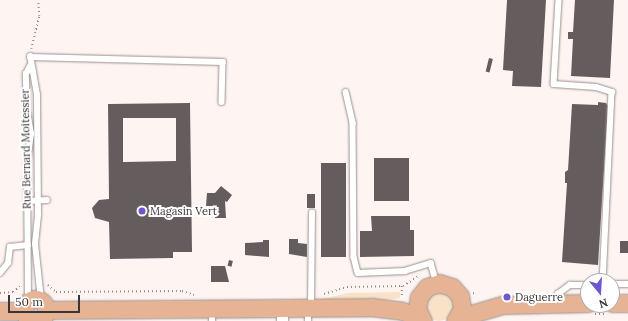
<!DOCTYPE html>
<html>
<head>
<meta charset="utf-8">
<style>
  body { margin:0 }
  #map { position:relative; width:628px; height:321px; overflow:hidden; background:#fef5f3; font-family:Lora,serif }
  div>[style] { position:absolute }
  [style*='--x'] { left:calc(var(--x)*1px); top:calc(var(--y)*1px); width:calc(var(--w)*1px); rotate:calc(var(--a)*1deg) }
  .green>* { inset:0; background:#f9e2c8 }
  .round { border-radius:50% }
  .building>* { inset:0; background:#655c5d; transform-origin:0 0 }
  .path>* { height:1.5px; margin-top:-0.75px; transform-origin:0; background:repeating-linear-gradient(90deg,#938c8b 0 1px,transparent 0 4px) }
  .roads { filter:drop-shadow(0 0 1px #99918f) drop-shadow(0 0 1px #99918f) }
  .lane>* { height:5.5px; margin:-2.75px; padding:0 2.75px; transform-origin:2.75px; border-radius:2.75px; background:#fff }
  .street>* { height:11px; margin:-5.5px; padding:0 5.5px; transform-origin:5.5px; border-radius:5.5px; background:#fff }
  .primary>* { height:17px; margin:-8.5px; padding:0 8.5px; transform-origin:8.5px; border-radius:8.5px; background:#e7b395 }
  .primary>.ring { margin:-8.5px; padding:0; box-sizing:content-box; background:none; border:17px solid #e7b395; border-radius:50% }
  .dots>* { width:11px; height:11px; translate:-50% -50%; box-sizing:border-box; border:2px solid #fff; border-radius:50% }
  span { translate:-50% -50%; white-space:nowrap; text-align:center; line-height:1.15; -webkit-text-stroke:4px #fff; paint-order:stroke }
  .street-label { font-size:11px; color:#393534 }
  .poi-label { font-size:11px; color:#393534 }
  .left { translate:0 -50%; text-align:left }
  .north { position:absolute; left:580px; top:273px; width:40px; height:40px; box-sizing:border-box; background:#fff; border:1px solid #b0aeae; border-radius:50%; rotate:162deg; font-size:11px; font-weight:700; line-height:16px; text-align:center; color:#393534 }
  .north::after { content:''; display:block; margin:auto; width:14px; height:18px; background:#6f55ce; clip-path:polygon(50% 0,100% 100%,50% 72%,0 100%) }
  .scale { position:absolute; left:8px; top:295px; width:72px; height:18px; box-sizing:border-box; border:2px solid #393534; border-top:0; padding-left:5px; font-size:12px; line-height:14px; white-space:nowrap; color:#393534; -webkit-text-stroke:3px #fff; paint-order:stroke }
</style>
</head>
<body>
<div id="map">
  <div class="green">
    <i class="round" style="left:424px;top:291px;width:30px;height:30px"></i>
    <i style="clip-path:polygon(400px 292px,400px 298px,379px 301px,318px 300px,348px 293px)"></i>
  </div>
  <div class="building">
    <i style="clip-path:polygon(507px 0,546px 0,541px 87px,512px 86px,513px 71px,503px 70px)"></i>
    <i style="clip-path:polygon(575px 0,614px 0,610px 78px,571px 76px,573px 39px,568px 39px,568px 32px,573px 32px)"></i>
    <i style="left:489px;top:58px;width:4px;height:14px;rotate:14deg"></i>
    <i style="clip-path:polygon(598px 102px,606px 103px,608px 106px,598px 265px,562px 262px,567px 183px,565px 183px,565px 172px,568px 170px,572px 104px,598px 105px)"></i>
    <i style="clip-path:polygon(evenodd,190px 103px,192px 252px,173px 252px,173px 258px,110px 259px,109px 222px,95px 218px,92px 208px,99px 200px,109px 199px,108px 104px,190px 103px,123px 118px,176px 118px,176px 161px,123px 162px,123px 118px)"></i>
    <i style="left:374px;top:158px;width:35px;height:43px"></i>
    <i style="left:321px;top:163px;width:25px;height:94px"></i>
    <i style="clip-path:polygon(221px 186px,232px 195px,227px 202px,225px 201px,226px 218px,215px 218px,215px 206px,206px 206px,207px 193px,215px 193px)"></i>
    <i style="left:307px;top:194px;width:8px;height:14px"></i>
    <i style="clip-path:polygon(371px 216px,410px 216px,410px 230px,414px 230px,414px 256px,360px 257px,360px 231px,372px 231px)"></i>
    <i style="clip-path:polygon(289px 239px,298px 239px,298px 243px,307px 244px,307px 257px,289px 254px)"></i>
    <i style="clip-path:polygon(263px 240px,269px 240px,269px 257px,245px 255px,245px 243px,263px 242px)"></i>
    <i style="left:620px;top:241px;width:8px;height:12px"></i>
    <i style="left:229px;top:260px;width:4px;height:6px;rotate:14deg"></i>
    <i style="clip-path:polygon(211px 266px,225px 266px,229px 282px,211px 282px)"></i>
  </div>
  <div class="path">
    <i style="--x:31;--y:49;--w:34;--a:-76"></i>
    <i style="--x:39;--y:16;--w:16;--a:-94"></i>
    <i style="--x:48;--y:285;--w:11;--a:41"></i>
    <i style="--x:56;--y:292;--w:126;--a:-0.5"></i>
    <i style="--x:182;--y:291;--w:14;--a:17"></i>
    <i style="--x:402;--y:286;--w:11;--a:90"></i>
    <i style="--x:0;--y:293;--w:13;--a:-4"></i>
    <i style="--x:13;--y:292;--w:9;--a:-41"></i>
    <i style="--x:473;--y:293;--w:4;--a:14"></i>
    <i style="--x:324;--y:294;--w:24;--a:-17"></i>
    <i style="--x:347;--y:287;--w:56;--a:-1"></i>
    <i style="--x:403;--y:286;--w:17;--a:-33"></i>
    <i style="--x:595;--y:314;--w:10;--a:0"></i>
  </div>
  <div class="roads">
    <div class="lane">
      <i style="--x:559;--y:0;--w:84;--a:93.4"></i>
      <i style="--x:554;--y:84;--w:42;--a:4.1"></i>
      <i style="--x:596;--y:87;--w:17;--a:17"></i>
      <i style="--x:612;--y:92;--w:189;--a:92.7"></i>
      <i style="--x:346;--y:92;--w:32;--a:77"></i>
      <i style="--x:353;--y:123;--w:134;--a:89.6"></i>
      <i style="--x:354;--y:257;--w:16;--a:76"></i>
      <i style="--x:358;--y:273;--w:47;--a:-2.4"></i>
      <i style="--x:405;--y:271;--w:27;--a:-17"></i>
      <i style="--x:431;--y:263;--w:19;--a:74"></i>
      <i style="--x:28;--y:201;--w:19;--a:-3"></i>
      <i style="--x:0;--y:273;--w:13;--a:-51"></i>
      <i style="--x:8;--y:263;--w:16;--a:-83"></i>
      <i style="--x:10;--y:247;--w:18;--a:-6"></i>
      <i style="--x:612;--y:284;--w:16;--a:0"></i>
      <i style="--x:41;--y:300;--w:56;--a:-96.1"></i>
      <i style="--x:35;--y:244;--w:30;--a:-84"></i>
      <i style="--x:38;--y:214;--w:119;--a:-90.5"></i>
      <i style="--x:37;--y:95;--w:39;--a:-100"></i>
      <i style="--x:30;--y:57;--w:193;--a:1.5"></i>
      <i style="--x:223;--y:62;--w:40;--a:91.4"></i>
      <i style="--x:28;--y:301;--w:139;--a:-90.4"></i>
      <i style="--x:27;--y:162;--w:28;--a:-82"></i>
      <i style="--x:31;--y:134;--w:23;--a:-100"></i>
      <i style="--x:27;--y:111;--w:37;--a:-92"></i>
      <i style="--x:26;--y:74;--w:9;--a:-63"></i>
      <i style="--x:559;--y:303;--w:9;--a:-96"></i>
      <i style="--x:558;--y:294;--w:15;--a:-37"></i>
      <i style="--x:570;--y:285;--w:18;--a:0"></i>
      <i style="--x:311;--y:307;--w:94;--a:-89.4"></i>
      <i style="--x:212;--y:321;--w:11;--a:-90"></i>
      <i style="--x:308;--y:321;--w:11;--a:-90"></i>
    </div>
    <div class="street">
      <i style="--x:282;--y:321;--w:13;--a:-90"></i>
    </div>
    <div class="primary">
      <i class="ring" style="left:24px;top:299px;width:5px;height:5px"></i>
      <i style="--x:612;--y:303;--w:16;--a:0"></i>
      <i style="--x:46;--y:310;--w:325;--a:-0.5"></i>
      <i style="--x:371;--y:307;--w:31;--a:7"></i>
      <i style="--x:402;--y:311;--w:19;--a:18"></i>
      <i style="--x:0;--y:311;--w:23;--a:0"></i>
      <i style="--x:458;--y:318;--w:46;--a:-16.5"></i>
      <i style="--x:502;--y:305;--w:86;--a:-1.3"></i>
      <i style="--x:423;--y:321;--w:13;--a:-117"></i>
      <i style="--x:417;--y:309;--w:12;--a:-81"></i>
      <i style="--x:419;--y:297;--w:13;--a:-51"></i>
      <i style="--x:427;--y:287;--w:13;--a:-18"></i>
      <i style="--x:439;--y:283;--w:14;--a:17"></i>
      <i style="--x:452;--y:287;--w:12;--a:48"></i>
      <i style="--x:460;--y:296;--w:13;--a:81"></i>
      <i style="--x:462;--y:309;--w:14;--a:120"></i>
    </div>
  </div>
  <div class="dots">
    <i style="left:142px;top:211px;background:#6f55ce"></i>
    <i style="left:507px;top:297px;background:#6f55ce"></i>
  </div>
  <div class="street-label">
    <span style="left:26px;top:149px;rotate:-91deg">Rue Bernard Moitessier</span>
  </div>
  <div class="poi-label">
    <span class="left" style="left:150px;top:211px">Magasin Vert</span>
    <span class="left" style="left:515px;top:297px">Daguerre</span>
  </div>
  <div class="north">N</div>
  <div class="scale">50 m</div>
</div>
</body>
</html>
